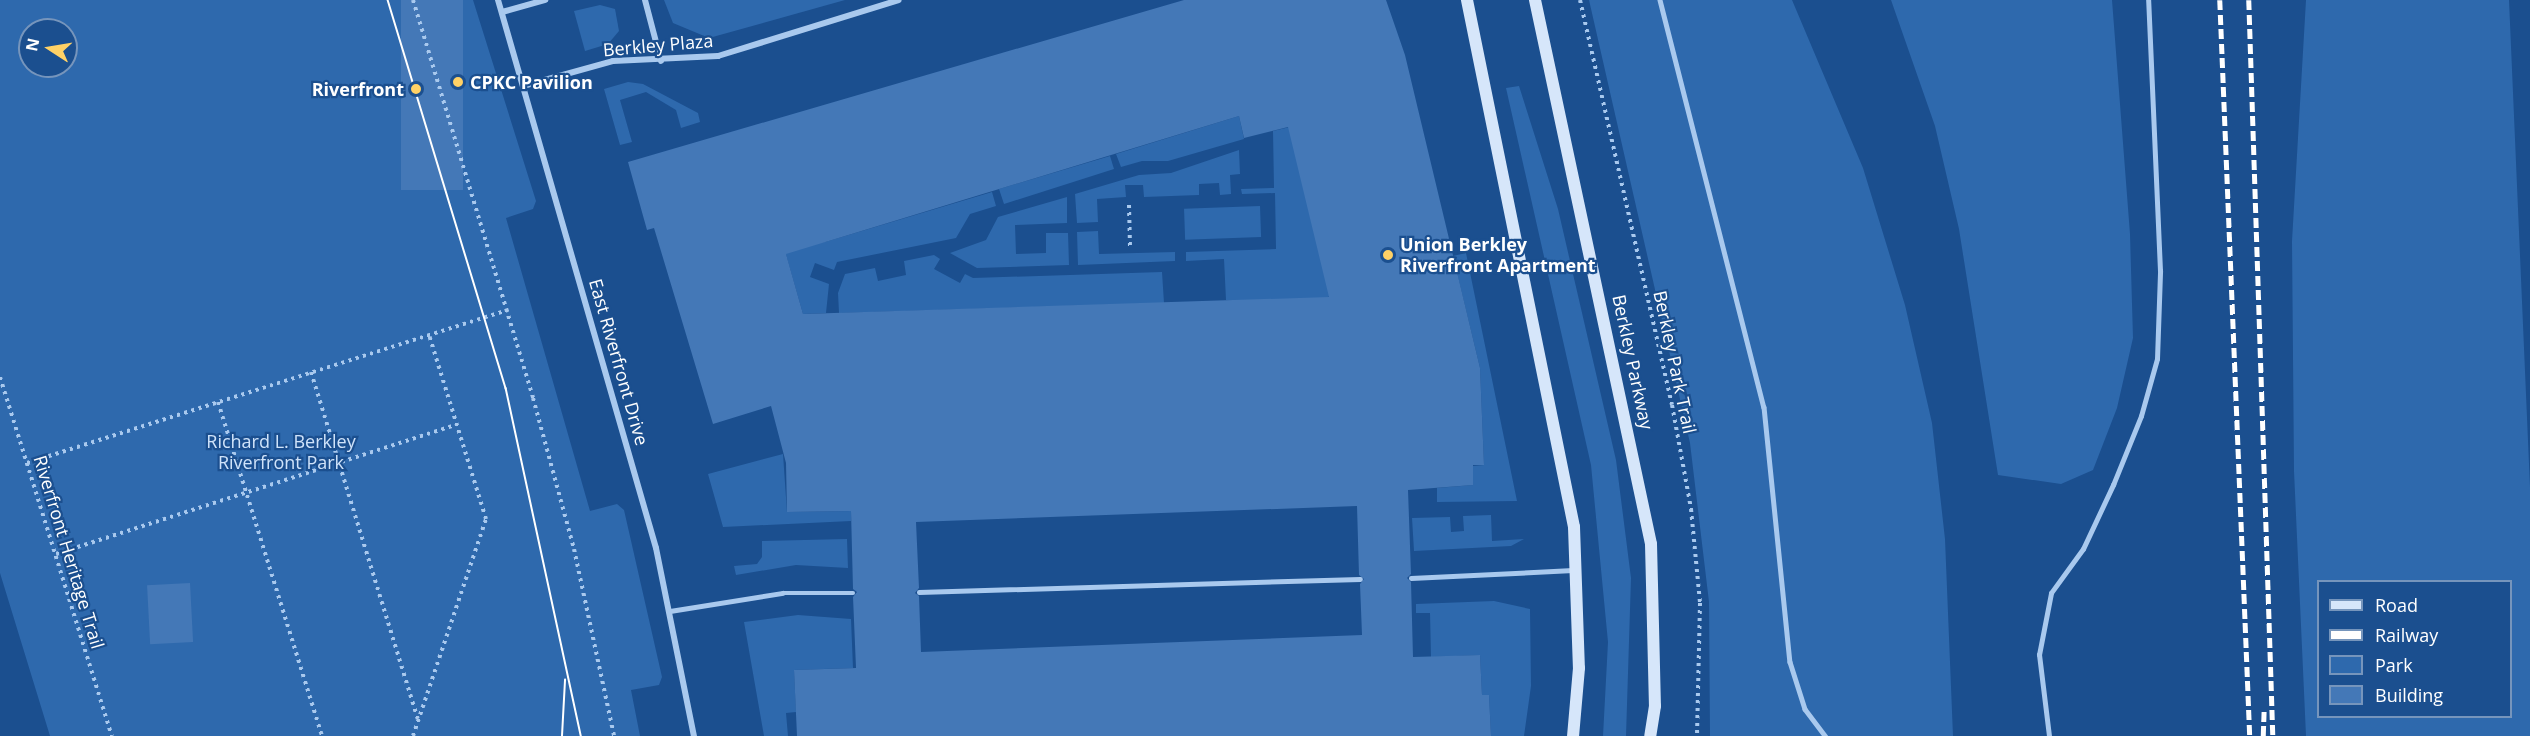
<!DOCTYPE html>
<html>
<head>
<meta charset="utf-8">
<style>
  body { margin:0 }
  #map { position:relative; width:2530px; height:736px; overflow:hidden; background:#1b4f8f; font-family:"Open Sans",sans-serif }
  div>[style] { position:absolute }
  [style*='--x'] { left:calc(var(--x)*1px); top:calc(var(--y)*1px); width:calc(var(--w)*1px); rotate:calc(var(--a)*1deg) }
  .green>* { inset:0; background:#2e69ad; transform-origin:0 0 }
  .building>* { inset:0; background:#4478b7; transform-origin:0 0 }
  .path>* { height:4px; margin-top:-2px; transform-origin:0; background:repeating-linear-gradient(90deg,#a9c9ee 0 3px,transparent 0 7.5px) }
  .lane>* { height:4.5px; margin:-2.25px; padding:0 2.25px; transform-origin:2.25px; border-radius:2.25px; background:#a9c9ee }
  .street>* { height:6px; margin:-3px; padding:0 3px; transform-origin:3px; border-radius:3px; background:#a9c9ee }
  .secondary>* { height:12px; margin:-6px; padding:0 6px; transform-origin:6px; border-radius:6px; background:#d6e6fa }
  .tram>* { height:1.5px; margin:-0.75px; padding:0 0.75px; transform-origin:0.75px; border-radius:0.75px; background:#fff }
  .rail>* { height:4.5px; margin-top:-2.25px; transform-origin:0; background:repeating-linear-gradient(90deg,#fff 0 10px,transparent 0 14.5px) }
  .dots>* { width:16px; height:16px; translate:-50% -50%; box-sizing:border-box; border:3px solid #1b4f8f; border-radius:50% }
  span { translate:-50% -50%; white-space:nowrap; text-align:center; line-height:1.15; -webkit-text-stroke:4.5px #1b4f8f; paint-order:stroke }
  .street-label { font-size:18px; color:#fff }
  .poi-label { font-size:18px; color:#fff; font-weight:700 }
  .left { translate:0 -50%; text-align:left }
  .right { translate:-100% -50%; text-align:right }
  .park-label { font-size:18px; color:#cfe3fa }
  .legend { position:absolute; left:2317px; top:580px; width:195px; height:138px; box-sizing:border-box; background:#1b4f8f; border:2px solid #7695bc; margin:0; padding:8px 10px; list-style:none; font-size:18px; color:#fff }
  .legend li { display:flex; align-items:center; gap:12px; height:30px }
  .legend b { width:30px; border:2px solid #7695bc }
  .north { position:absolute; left:18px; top:18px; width:60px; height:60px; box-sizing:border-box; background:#1b4f8f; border:2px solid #7695bc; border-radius:50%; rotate:282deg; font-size:16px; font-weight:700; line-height:24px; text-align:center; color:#fff }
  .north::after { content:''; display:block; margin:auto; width:21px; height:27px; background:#ffd166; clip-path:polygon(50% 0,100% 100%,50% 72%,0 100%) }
</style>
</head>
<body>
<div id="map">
  <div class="green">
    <i style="clip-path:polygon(evenodd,0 0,473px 0,536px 201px,533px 209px,506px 218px,590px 511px,617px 504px,624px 510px,662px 677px,659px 685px,631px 690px,640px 736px,50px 736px,0 573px,0 0,30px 30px,66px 30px,66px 66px,30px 66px,30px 30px)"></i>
    <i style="clip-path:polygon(664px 0,845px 0,709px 38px,673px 23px)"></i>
    <i style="clip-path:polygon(1589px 0,1792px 0,1863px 168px,1905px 305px,1932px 423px,1945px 539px,1953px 736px,1710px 736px,1709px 602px,1690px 443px)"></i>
    <i style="clip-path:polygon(1891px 0,2112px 0,2130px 234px,2133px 338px,2117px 408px,2093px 470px,2061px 484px,1998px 475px,1959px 229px,1935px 126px)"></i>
    <i style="clip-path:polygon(evenodd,2306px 0,2509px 0,2530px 487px,2530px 736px,2306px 736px,2294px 471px,2292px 241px,2306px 0,2318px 582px,2510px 582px,2510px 716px,2318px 716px,2318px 582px)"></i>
    <i style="clip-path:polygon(600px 5px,615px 9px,619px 31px,608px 44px,585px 51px,574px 11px)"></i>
    <i style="clip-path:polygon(628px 82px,643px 84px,698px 113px,700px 122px,681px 128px,676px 110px,646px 92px,620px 100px,632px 142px,620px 145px,604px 89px)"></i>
    <i style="clip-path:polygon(1519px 86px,1558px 209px,1616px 460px,1631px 578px,1626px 736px,1603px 736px,1608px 642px,1591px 465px,1506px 88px)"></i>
    <i style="clip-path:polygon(1239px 116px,1244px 139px,1168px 161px,1142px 161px,1121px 167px,1116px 154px)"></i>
    <i style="clip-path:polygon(1294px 126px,1336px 284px,1322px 308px,1226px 300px,1224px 259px,1186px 261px,1186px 252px,1276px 249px,1275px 193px,1242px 194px,1241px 189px,1274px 188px,1273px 131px)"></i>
    <i style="clip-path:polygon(1239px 150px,1240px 174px,1230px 175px,1231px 194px,1220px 195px,1219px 183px,1199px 184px,1199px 195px,1144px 197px,1143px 185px,1125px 185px,1126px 197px,1097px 199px,1098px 222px,1077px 223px,1075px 194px,1139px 175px,1171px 173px)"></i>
    <i style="clip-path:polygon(1110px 156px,1114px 169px,1004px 204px,999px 189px)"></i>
    <i style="clip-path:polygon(992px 192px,996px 206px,970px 214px,956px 238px,837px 262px,834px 270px,815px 263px,810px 277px,829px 284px,826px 313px,803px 314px,783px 244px,825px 242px)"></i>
    <i style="clip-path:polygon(1067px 197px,1067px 223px,1015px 225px,1016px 254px,1046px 253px,1046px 233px,1068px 233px,1069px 265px,977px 268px,950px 253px,986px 240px,998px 217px)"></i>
    <i style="left:1260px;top:206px;width:31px;height:76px;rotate:88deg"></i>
    <i style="clip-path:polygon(1098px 231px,1099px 254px,1175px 252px,1175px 261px,1078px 265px,1077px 232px)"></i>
    <i style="clip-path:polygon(1466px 253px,1517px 501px,1437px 502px,1437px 488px,1473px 485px,1473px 466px,1484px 465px,1480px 368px,1453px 256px)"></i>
    <i style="clip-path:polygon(934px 255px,940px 259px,934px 269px,960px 283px,965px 274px,973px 278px,1162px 272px,1164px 303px,839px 313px,838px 293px,845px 274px,875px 268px,878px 281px,906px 275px,904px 261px)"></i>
    <i style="clip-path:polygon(783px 454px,787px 512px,851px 511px,851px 521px,723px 527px,708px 474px)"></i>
    <i style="clip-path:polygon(1491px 515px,1492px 541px,1524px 539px,1511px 546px,1414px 551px,1412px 518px,1450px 517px,1451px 532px,1464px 531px,1463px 516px)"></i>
    <i style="clip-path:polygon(847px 539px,848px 568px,796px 565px,736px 575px,734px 566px,757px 564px,762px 557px,762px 541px)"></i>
    <i style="clip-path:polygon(1494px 601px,1530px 609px,1531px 686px,1524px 736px,1491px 736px,1489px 695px,1482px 695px,1480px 655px,1431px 657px,1430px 613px,1416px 613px,1416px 604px)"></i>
    <i style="clip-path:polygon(798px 615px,851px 619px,853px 668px,794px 670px,796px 712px,786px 713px,788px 736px,764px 736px,744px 622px)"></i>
  </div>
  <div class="building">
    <i style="left:401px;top:0;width:62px;height:190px"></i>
    <i style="clip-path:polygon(evenodd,1184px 0,1386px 0,1405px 55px,1480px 368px,1484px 465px,1473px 465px,1473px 485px,1408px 490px,1411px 574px,1407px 578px,1411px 582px,1413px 657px,1480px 655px,1482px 695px,1489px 695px,1491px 736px,797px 736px,794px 670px,856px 668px,853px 597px,857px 592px,853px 589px,851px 511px,787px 512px,786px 463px,771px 406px,713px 424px,654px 228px,647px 230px,628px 162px,1184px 0,1239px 116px,1244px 138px,1288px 127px,1329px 297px,803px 314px,786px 254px,1239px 116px,1184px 0,1357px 506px,1359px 575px,1364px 579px,1360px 584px,1362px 635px,921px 652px,919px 596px,915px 593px,919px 588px,916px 522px,1357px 506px)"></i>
    <i style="left:190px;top:583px;width:59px;height:43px;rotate:87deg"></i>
  </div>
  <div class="path">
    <i style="--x:413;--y:0;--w:416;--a:73.2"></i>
    <i style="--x:533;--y:398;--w:156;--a:74.8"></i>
    <i style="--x:574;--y:549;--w:191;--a:77.9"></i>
    <i style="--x:1580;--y:0;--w:415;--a:77.2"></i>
    <i style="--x:1672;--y:405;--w:106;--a:79.6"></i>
    <i style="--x:1691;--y:509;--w:94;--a:84.5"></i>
    <i style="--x:1700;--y:603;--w:133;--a:91.3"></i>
    <i style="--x:1129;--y:205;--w:42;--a:88.6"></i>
    <i style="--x:311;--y:372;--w:363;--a:72.9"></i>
    <i style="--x:0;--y:377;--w:376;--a:72.7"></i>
    <i style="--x:218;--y:402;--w:350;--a:72.7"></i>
    <i style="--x:27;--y:463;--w:505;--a:-17.65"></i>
    <i style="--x:56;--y:554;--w:420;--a:-17.9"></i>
    <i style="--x:413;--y:736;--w:229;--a:-71.4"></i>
    <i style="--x:486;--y:519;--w:193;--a:-107.2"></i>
  </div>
  <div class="lane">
    <i style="--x:1660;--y:0;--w:420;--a:75.7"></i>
    <i style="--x:1764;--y:407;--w:256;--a:84.2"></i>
    <i style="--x:1790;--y:662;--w:49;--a:72.3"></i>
    <i style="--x:1805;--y:709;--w:34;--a:53"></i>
    <i style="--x:1411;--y:578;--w:162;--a:-2.8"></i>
    <i style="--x:919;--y:592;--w:441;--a:-1.7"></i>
    <i style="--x:670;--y:611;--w:114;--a:-9.1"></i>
    <i style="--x:783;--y:593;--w:70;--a:0"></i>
    <i style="--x:2049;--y:736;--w:82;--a:-97"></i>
    <i style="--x:2039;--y:655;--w:63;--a:-79"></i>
    <i style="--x:2051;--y:593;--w:54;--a:-54"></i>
    <i style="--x:2083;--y:549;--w:71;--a:-64.9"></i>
    <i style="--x:2113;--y:485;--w:74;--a:-67.9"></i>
    <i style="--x:2141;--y:416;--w:59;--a:-74.3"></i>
    <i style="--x:2157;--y:359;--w:88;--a:-88"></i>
    <i style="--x:2160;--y:271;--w:271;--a:-92.5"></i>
  </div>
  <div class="street">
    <i style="--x:498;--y:0;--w:570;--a:73.92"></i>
    <i style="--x:656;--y:548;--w:192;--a:78.6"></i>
    <i style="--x:645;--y:0;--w:63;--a:75.3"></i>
    <i style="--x:502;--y:12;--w:45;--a:-15.6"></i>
    <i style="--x:523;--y:86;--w:93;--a:-15.5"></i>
    <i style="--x:613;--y:61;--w:105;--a:-2.7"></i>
    <i style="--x:718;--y:56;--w:189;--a:-17.2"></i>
  </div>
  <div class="secondary">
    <i style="--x:1467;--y:0;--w:538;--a:78.52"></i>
    <i style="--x:1574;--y:527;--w:141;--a:88"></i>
    <i style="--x:1579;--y:668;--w:68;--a:95"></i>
    <i style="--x:1535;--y:0;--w:556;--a:77.96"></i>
    <i style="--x:1651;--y:544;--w:162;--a:88.6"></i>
    <i style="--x:1655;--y:706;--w:30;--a:99"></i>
  </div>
  <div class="tram">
    <i style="--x:388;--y:0;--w:406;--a:73.1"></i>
    <i style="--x:506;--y:388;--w:356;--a:77.8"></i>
    <i style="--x:562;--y:736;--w:56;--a:-86.9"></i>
  </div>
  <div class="rail">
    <i style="--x:2220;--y:0;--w:737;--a:87.67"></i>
    <i style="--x:2249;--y:0;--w:736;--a:88.13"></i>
    <i style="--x:2263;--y:736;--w:27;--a:-88"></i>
  </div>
  <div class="dots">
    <i style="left:458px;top:82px;background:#ffd166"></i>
    <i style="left:416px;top:89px;background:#ffd166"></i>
    <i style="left:1388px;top:255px;background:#ffd166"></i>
  </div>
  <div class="street-label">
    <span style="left:658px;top:45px;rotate:-5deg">Berkley Plaza</span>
    <span style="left:619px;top:362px;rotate:74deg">East Riverfront Drive</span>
    <span style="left:1633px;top:362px;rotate:78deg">Berkley Parkway</span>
    <span style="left:1675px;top:362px;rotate:78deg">Berkley Park Trail</span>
    <span style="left:69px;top:552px;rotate:73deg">Riverfront Heritage Trail</span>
  </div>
  <div class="poi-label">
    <span class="left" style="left:470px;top:82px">CPKC Pavilion</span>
    <span class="right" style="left:404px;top:89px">Riverfront</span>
    <span class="left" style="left:1400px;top:255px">Union Berkley<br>Riverfront Apartment</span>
  </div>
  <div class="park-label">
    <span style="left:281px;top:452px">Richard L. Berkley<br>Riverfront Park</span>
  </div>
  <ul class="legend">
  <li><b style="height:8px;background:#d6e6fa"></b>Road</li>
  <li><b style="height:8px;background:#fff"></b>Railway</li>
  <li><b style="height:16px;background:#2e69ad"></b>Park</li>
  <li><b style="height:16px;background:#4478b7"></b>Building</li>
  </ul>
  <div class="north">N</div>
</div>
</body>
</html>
